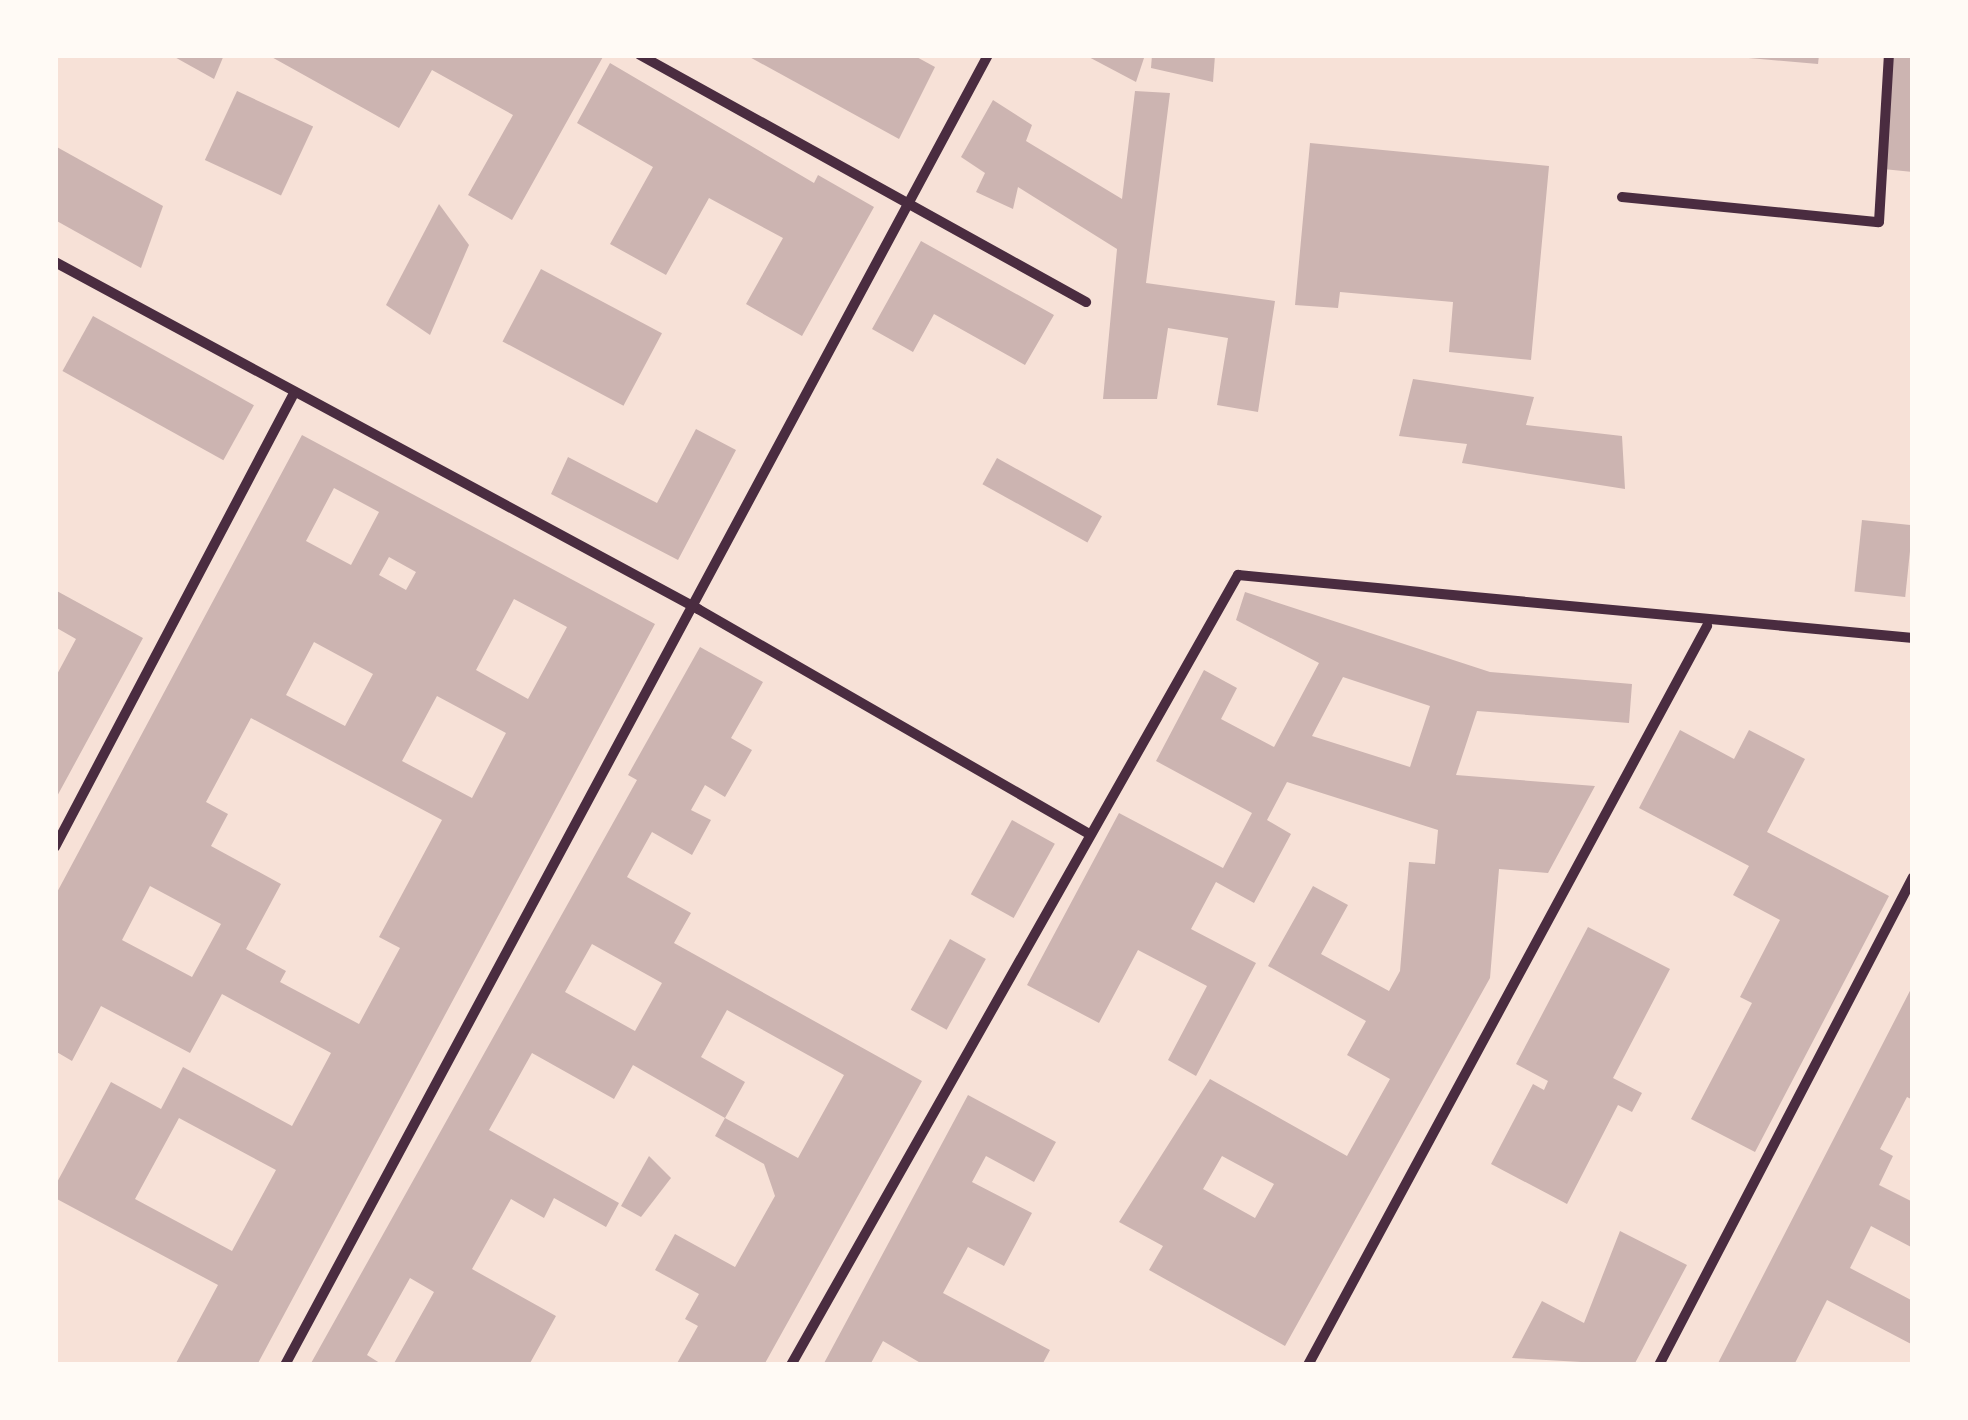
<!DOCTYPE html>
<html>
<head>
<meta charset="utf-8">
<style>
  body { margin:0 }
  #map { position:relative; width:1968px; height:1420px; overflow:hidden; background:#f7e1d7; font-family:Poppins,sans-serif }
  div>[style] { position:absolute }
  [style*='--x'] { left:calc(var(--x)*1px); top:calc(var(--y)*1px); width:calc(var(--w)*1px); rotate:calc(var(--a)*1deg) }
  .building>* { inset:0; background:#ccb4b1; transform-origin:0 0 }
  .minor>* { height:10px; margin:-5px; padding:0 5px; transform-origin:5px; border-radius:5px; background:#4a2c40 }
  span { translate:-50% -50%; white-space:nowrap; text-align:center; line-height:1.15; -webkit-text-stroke:9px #fffaf5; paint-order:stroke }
  .frame { position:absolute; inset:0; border:58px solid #fffaf5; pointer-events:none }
</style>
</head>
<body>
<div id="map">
  <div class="building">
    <i style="clip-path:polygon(171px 55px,224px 55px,214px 79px)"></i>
    <i style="clip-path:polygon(268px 55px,604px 55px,512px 220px,468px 195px,513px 115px,432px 70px,399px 128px)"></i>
    <i style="clip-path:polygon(746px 55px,913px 55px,935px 67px,899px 139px)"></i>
    <i style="clip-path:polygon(1085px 55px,1145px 55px,1136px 82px)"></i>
    <i style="clip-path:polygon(1152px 55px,1215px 55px,1213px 82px,1151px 68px)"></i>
    <i style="clip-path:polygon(1714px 55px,1819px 55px,1818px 64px)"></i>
    <i style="clip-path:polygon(1893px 55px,1913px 55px,1913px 172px,1883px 169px)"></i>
    <i style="clip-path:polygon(610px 63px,814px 183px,818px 175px,874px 207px,802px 336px,746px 304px,783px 238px,709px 198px,666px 275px,610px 244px,653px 167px,577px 123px)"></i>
    <i style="left:237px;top:91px;width:84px;height:76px;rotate:25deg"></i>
    <i style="clip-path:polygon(1135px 91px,1170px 93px,1146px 283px,1275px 301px,1258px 412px,1217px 405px,1228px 338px,1168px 328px,1157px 399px,1103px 399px,1117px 249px,1018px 187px,1013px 209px,976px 192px,985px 173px,961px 157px,993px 100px,1032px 125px,1026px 141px,1122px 199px)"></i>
    <i style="clip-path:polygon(1310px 143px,1549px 166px,1531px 360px,1449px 352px,1453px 302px,1340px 292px,1338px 308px,1295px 305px)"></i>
    <i style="clip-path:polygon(55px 146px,163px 206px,141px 268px,55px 220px)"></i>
    <i style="clip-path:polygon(439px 204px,469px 245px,430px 335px,386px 305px)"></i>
    <i style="clip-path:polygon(921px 241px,1054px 315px,1025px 365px,934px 314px,913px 352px,872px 329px)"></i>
    <i style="left:541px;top:269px;width:137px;height:82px;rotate:28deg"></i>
    <i style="left:93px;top:316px;width:184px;height:63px;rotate:29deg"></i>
    <i style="clip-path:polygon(1413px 379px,1534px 397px,1526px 425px,1622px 436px,1625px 489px,1462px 463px,1467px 444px,1399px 436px)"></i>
    <i style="clip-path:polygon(696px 429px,736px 450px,678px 560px,551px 494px,568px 457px,657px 503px)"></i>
    <i style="clip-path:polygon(evenodd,302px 435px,655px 624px,257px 1365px,175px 1365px,218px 1285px,55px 1198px,55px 1186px,111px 1082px,161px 1109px,183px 1067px,292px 1126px,331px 1053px,222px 994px,190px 1053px,101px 1006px,72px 1061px,55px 1051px,55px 896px,302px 435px,334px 488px,379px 512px,351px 565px,306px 541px,334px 488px,302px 435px,389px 557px,416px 572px,406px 590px,379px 575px,389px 557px,302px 435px,514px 599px,567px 627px,528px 699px,476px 670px,514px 599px,302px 435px,314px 642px,373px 674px,345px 726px,286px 695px,314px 642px,302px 435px,437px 696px,506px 733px,472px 798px,402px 761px,437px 696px,302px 435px,251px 718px,442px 820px,379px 937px,400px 948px,359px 1024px,280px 982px,286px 971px,246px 949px,281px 884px,211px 846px,228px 814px,206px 802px,251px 718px,302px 435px,150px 886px,221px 924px,192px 977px,122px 940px,150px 886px,302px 435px,179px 1118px,276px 1170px,232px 1251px,135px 1199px,179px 1118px)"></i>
    <i style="left:997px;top:458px;width:120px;height:30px;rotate:29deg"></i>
    <i style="left:1862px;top:520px;width:51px;height:72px;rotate:6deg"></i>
    <i style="clip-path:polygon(55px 590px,143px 638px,55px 800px,55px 678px,76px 639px,55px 627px)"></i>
    <i style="clip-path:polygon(evenodd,1245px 592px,1490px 672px,1632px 684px,1629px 723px,1477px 711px,1456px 775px,1595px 786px,1548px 873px,1499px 869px,1490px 978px,1285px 1346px,1149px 1270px,1163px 1246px,1119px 1222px,1210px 1079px,1347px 1156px,1390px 1079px,1347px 1055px,1366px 1021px,1268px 966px,1313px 886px,1348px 905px,1321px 954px,1389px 991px,1400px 971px,1409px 862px,1435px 864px,1438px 830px,1287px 782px,1267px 820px,1291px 834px,1254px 903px,1216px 882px,1191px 929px,1256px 963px,1196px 1076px,1168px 1060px,1207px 986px,1138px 950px,1099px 1023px,1027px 985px,1119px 813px,1223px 868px,1252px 813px,1156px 761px,1204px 670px,1237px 688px,1221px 719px,1274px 747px,1319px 663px,1236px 620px,1245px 592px,1343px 677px,1430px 706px,1410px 767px,1312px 736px,1343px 677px,1245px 592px,1222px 1156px,1274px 1184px,1255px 1218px,1203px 1189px,1222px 1156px)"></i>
    <i style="clip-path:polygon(evenodd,700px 647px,763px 682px,731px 738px,752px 750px,725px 797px,705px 785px,691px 810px,711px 820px,692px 855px,652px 832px,627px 877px,691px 913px,674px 943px,922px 1081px,764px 1365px,676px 1365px,698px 1326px,685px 1319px,699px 1294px,655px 1270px,675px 1234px,735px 1267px,775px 1196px,764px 1164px,715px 1136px,725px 1118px,798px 1158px,844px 1075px,727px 1010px,701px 1057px,745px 1082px,725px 1118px,633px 1065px,614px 1099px,532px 1053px,489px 1130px,619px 1203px,606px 1227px,554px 1198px,544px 1218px,511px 1199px,472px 1269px,556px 1316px,529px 1365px,393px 1365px,434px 1292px,410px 1278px,367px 1355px,383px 1365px,310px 1365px,637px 780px,628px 775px,700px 647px,592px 944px,662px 983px,635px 1031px,565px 992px,592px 944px)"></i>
    <i style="clip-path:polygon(1680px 730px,1734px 759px,1749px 730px,1805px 759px,1767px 832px,1889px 896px,1755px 1152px,1691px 1119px,1752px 1003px,1740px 997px,1780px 920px,1733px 895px,1749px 866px,1639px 808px)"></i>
    <i style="left:1012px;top:820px;width:49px;height:85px;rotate:29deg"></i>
    <i style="clip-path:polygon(1588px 927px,1670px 969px,1613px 1078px,1642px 1093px,1632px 1112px,1618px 1105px,1567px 1204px,1491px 1164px,1533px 1084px,1544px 1090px,1548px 1081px,1516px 1064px)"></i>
    <i style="left:950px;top:939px;width:41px;height:81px;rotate:29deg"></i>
    <i style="clip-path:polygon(1913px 985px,1913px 1100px,1907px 1097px,1880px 1149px,1893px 1156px,1879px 1185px,1913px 1202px,1913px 1248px,1871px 1226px,1850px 1268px,1913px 1301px,1913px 1345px,1827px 1300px,1794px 1365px,1717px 1365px)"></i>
    <i style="clip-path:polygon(968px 1095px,1056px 1142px,1034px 1182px,986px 1156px,972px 1182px,1032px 1213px,1004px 1266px,968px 1247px,943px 1293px,1050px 1350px,1042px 1365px,924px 1365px,883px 1341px,870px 1365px,823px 1365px)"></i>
    <i style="clip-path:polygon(649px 1156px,671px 1178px,641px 1217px,621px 1206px)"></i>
    <i style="clip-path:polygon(1620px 1231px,1687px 1265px,1634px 1365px,1512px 1358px,1542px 1301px,1584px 1323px)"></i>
  </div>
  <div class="minor">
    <i style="--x:640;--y:55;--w:510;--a:28.98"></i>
    <i style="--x:1622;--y:197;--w:258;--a:5.6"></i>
    <i style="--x:1879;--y:222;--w:167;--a:-86.6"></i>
    <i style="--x:55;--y:262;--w:731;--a:28.35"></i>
    <i style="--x:698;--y:609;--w:448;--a:29.9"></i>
    <i style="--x:55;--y:847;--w:511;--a:-62.23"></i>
    <i style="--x:285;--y:1365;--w:1487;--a:-61.78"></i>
    <i style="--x:791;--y:1365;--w:908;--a:-60.5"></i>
    <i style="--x:1238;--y:575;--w:678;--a:5.33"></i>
    <i style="--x:1308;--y:1365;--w:840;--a:-61.63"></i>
    <i style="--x:1659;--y:1365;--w:550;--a:-62.5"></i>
  </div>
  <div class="frame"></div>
</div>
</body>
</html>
